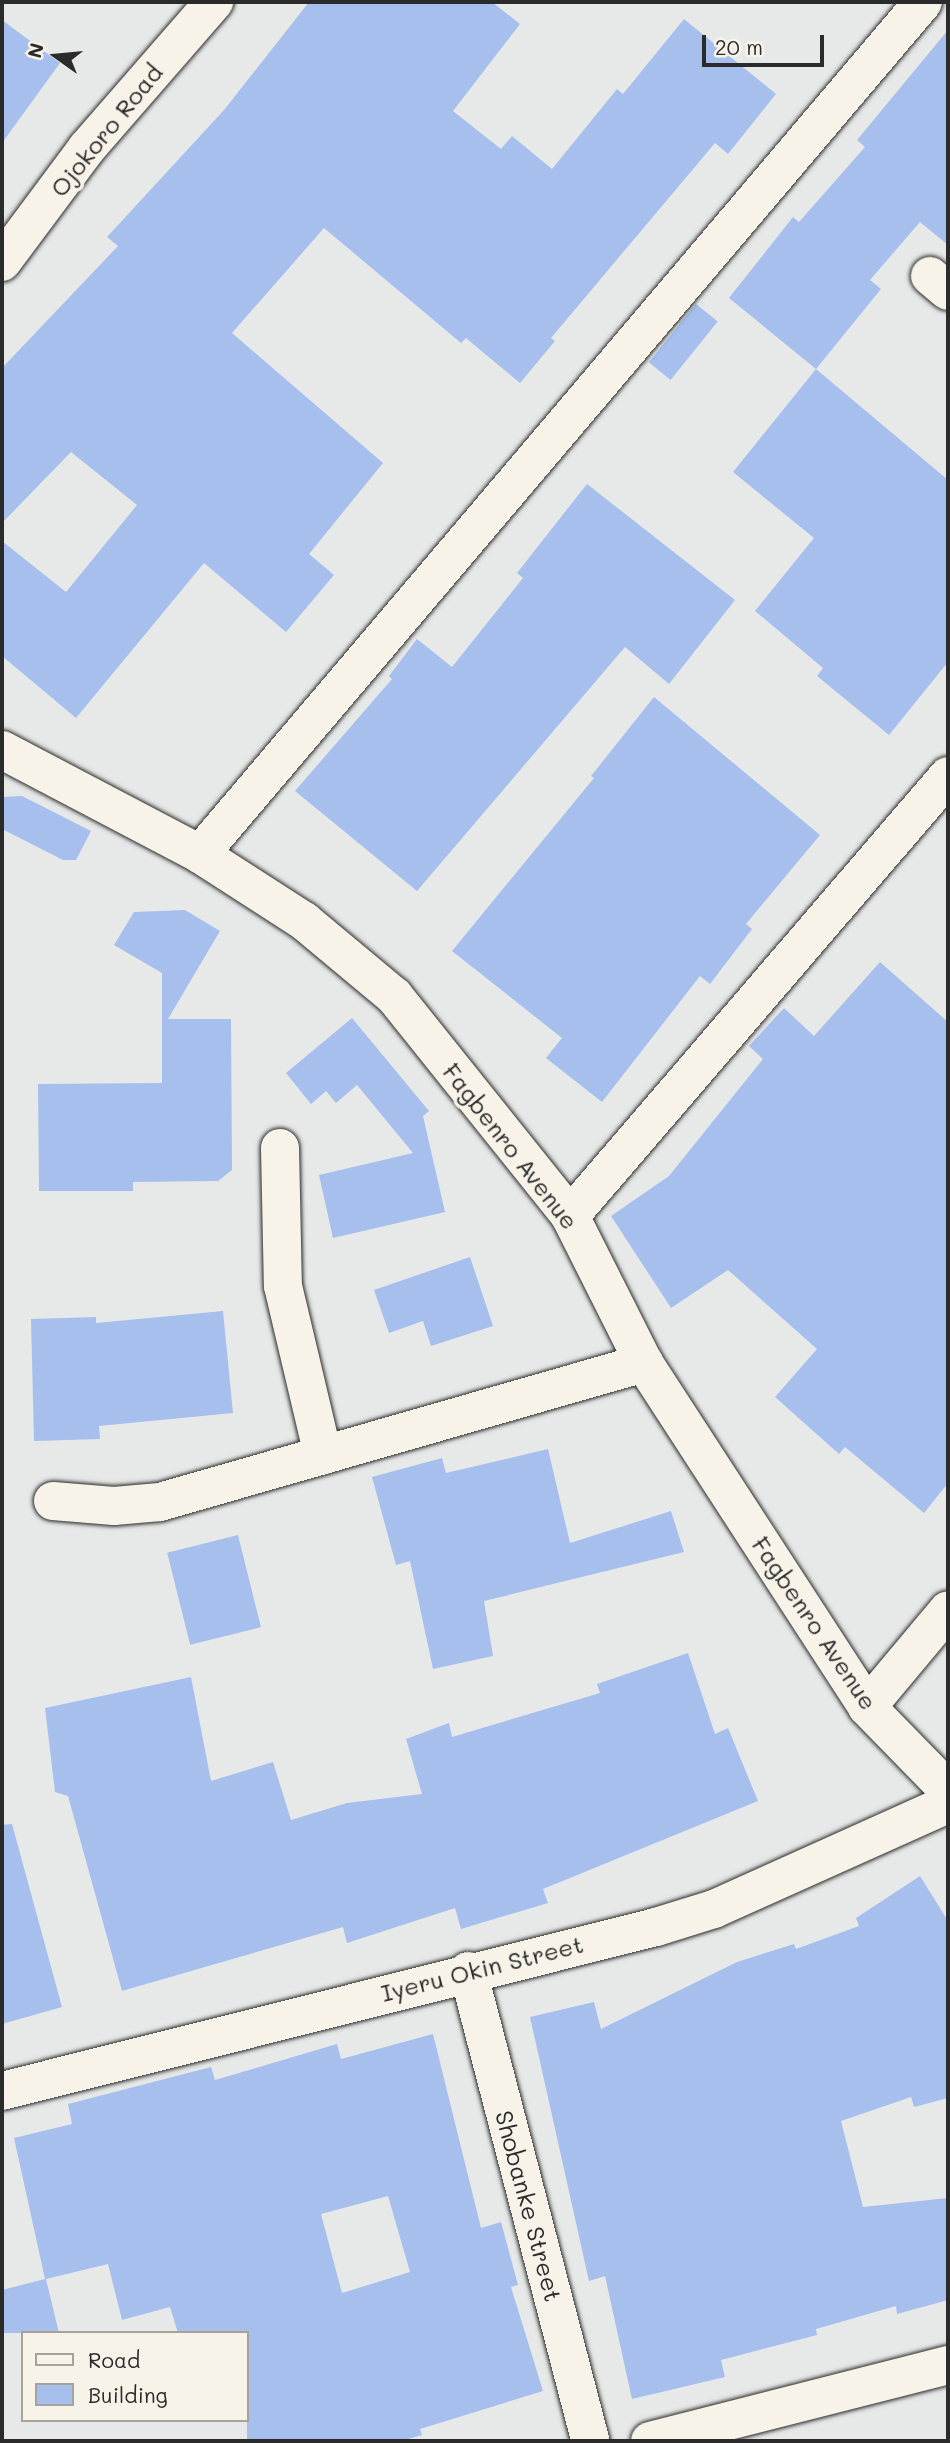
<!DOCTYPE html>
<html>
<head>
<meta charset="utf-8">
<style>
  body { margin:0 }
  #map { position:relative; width:950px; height:2443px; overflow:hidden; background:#e7e9e9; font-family:Mali,sans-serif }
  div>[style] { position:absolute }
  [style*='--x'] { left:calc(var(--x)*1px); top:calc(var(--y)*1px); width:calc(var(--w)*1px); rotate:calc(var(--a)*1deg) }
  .building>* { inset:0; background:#a6bfec; transform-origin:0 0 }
  .roads { filter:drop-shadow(0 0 2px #2b2b2b) drop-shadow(0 0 2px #2b2b2b) }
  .street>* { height:38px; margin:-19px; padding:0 19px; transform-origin:19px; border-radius:19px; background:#f7f3e8 }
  span { translate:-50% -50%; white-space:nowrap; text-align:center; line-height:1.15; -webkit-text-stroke:7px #f7f3e8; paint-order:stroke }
  .street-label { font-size:24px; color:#2b2b2b }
  .frame { position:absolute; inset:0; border:4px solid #2b2b2b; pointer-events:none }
  .legend { position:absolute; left:21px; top:2331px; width:228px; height:91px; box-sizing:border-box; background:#f7f3e8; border:2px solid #a5a39c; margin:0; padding:9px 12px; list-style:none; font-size:21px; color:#2b2b2b }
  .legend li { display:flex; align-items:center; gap:14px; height:35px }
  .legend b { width:35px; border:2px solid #a5a39c }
  .north { position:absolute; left:21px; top:21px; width:70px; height:70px; -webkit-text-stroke:5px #f7f3e8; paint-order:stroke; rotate:285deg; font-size:19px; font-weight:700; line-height:28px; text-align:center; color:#2b2b2b }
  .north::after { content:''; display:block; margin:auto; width:24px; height:32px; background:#2b2b2b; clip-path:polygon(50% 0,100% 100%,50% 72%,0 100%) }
  .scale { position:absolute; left:702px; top:35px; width:122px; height:32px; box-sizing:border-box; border:4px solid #2b2b2b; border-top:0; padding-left:9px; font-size:21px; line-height:24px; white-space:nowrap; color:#2b2b2b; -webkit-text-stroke:5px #f7f3e8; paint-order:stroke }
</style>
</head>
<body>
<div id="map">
  <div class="building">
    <i style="clip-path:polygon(309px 2px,492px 2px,520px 24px,453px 111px,501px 149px,512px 136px,552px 169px,617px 89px,623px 94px,684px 19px,776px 94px,728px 154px,715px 143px,551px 338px,555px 341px,520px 383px,466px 338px,461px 343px,324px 228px,232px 333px,383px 463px,309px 554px,334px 575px,286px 632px,204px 563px,76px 718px,2px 656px,2px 541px,66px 592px,137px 505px,71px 452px,2px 523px,2px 368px,118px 246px,107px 237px,224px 110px)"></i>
    <i style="clip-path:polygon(2px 20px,60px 63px,2px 143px)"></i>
    <i style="clip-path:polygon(948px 30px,948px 245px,920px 222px,870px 280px,881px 289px,816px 369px,729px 298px,793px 217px,799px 222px,865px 147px,857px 140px)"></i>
    <i style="left:696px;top:304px;width:28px;height:75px;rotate:39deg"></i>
    <i style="clip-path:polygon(816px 369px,948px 480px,948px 662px,889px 735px,817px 676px,823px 668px,755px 611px,814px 538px,733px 472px)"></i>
    <i style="clip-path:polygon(587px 484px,735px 600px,669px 684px,625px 647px,417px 891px,295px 791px,392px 679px,389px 676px,417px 639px,452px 667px,523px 578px,517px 573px)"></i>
    <i style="clip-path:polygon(654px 697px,820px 835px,746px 924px,752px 929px,710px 984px,700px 976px,602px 1102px,546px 1058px,562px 1038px,452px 951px,594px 778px,591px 776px)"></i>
    <i style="clip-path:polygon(22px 796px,91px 831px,76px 860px,63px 860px,2px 829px,2px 797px)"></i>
    <i style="clip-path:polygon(185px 910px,220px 931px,168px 1019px,231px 1019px,232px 1170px,218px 1181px,133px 1182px,133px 1191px,39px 1191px,38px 1084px,162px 1083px,162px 973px,114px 945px,134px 912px)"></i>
    <i style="clip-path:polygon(880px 962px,948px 1022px,948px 1483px,924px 1513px,845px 1447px,839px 1454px,775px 1397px,817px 1349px,728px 1270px,671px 1308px,611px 1216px,669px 1176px,763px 1059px,749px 1046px,784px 1008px,814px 1036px)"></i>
    <i style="clip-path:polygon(352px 1018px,429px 1111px,423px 1116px,445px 1212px,333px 1238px,319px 1175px,413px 1153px,357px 1085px,336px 1103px,326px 1091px,311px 1104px,286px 1073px)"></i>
    <i style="clip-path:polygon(470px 1257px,493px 1326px,431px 1346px,423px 1321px,389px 1333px,374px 1290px)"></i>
    <i style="clip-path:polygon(223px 1311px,233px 1413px,99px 1426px,100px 1439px,34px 1441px,31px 1319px,96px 1317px,96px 1323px)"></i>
    <i style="clip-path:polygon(548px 1449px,570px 1543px,671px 1511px,684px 1552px,484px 1601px,493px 1656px,433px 1669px,410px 1561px,396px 1565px,372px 1477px,442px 1458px,446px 1473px)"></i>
    <i style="left:238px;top:1535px;width:95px;height:73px;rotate:76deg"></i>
    <i style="clip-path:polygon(688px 1653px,715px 1734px,728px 1728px,758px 1801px,543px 1889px,548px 1903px,461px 1929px,455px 1908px,347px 1943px,343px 1927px,122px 1991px,68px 1796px,55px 1792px,45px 1708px,191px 1677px,211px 1781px,273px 1762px,291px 1820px,347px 1803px,422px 1794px,406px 1739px,449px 1723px,452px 1737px,600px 1693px,597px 1684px)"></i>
    <i style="clip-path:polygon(12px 1824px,62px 2007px,2px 2024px,2px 1825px)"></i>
    <i style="clip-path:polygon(920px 1876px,948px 1921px,948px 2098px,914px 2107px,911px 2097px,841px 2121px,863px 2207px,948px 2198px,948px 2300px,897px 2314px,896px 2306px,816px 2329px,817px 2335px,721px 2360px,725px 2377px,632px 2399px,605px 2276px,589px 2281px,530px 2017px,594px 2002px,601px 2029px,737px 1962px,794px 1944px,796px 1949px,859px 1926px,856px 1918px)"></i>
    <i style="clip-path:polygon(evenodd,433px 2034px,481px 2228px,501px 2222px,518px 2285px,511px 2287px,543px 2391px,420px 2429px,422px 2435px,401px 2441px,247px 2441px,247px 2333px,178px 2333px,170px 2307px,122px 2320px,108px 2264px,46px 2279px,59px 2333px,2px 2333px,2px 2290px,45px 2279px,14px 2138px,72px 2124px,68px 2104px,211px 2067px,215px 2080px,337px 2044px,341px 2059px,433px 2034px,388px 2196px,410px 2272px,342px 2293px,321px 2214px,388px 2196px)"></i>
  </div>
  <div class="roads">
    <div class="street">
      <i style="--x:2;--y:262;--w:142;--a:-53.3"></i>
      <i style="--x:87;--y:148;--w:194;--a:-49"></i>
      <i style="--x:930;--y:276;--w:23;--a:40"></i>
      <i style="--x:2;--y:750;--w:224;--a:27.7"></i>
      <i style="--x:200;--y:854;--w:124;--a:32.8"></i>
      <i style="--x:304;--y:921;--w:117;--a:39.8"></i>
      <i style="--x:394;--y:996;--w:282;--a:51.3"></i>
      <i style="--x:570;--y:1216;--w:165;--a:63.3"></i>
      <i style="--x:644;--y:1363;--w:410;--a:57"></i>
      <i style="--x:867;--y:1707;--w:116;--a:45.7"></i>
      <i style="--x:200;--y:854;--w:1117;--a:-49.68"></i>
      <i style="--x:280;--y:1148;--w:138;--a:88.8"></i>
      <i style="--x:283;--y:1286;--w:174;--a:76.7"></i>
      <i style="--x:570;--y:1216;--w:580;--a:-49.33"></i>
      <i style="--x:53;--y:1501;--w:61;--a:4.7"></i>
      <i style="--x:114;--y:1506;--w:46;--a:-5"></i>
      <i style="--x:160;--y:1502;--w:504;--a:-16.02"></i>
      <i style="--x:867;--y:1707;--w:126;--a:-50.1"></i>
      <i style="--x:468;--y:1971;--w:486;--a:75.4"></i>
      <i style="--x:2;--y:2091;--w:674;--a:-14.08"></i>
      <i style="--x:656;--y:1927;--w:61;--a:-17.2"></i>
      <i style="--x:714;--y:1909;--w:256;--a:-24.2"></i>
      <i style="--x:650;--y:2441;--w:308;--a:-14.3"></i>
    </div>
  </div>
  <div class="street-label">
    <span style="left:106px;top:130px;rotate:-51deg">Ojokoro Road</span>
    <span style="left:511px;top:1146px;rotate:52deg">Fagbenro Avenue</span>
    <span style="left:815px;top:1623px;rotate:56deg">Fagbenro Avenue</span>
    <span style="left:482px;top:1968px;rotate:-14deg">Iyeru Okin Street</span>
    <span style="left:529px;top:2206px;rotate:75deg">Shobanke Street</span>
  </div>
  <div class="frame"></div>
  <ul class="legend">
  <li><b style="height:9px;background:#f7f3e8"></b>Road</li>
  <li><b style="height:19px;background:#a6bfec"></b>Building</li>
  </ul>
  <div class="north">N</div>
  <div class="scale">20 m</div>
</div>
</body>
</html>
